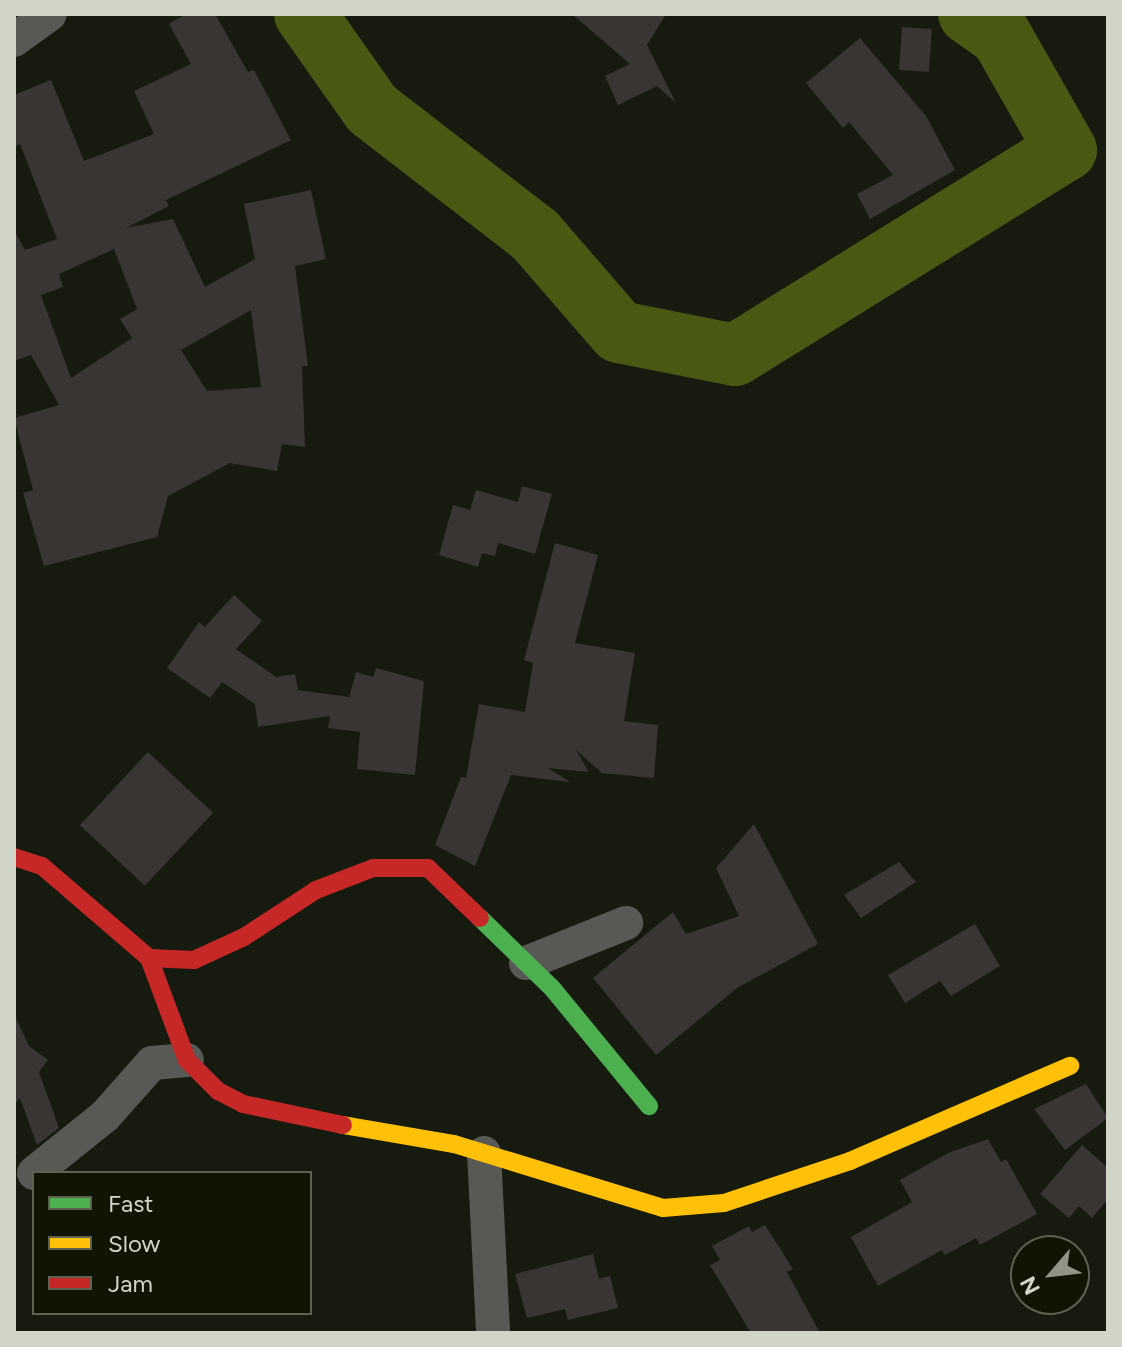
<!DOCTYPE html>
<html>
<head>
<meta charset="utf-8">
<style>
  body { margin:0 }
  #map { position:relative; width:1122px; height:1347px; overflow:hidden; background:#171a0f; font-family:Figtree,sans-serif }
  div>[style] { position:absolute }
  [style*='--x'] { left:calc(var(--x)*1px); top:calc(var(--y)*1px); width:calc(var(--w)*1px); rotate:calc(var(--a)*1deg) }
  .river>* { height:62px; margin:-31px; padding:0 31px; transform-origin:31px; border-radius:31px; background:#495913 }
  .building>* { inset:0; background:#383532; transform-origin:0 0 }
  .street>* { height:34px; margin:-17px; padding:0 17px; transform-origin:17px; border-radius:17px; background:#585954 }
  .fast>* { height:18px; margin:-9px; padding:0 9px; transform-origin:9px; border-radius:9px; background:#4caf50 }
  .slow>* { height:18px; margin:-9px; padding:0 9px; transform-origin:9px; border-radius:9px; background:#ffc107 }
  .jam>* { height:18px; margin:-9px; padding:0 9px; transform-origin:9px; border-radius:9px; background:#c62828 }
  span { translate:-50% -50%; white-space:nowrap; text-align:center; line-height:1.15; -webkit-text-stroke:7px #101503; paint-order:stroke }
  .frame { position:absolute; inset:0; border:16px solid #d1d5c8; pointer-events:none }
  .legend { position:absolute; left:32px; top:1171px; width:280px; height:144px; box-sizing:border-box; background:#101503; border:2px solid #5d6252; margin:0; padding:10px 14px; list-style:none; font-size:24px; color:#d1d5c8 }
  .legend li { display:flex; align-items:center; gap:16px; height:40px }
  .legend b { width:40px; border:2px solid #5d6252 }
  .north { position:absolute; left:1010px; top:1235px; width:80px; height:80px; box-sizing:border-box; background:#101503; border:2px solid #5d6252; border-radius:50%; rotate:242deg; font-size:22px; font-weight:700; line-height:32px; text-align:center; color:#d1d5c8 }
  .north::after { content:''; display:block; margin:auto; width:28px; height:36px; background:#909487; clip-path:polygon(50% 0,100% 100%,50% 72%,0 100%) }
</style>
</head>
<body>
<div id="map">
  <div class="river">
    <i style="--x:305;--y:14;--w:116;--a:54.8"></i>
    <i style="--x:372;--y:109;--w:206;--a:37.7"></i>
    <i style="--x:535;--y:235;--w:128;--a:49.1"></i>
    <i style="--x:619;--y:332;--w:118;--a:11.2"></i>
    <i style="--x:735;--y:355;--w:389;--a:-31.8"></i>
    <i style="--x:1066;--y:150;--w:131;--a:-119.7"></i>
    <i style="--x:1001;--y:36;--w:39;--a:-145"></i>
  </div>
  <div class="building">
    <i style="clip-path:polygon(evenodd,186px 14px,215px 14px,248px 72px,254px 70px,291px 140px,166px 200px,169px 206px,126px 228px,173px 219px,205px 287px,255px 259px,244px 204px,311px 190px,326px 259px,295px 266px,308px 366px,302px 366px,305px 447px,282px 444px,277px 471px,230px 463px,168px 496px,157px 537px,44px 566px,23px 493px,33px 490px,14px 418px,59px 405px,31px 355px,14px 361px,14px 230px,25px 250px,57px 239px,20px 144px,14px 147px,14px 95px,51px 80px,84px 161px,154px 134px,134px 91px,191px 64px,169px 24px,186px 14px,114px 249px,137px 309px,120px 319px,132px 338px,71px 378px,41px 295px,63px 287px,59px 274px,114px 249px,186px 14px,251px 310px,261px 387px,207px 391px,181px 350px,251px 310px)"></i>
    <i style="clip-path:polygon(572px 14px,666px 14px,647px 45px,676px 103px,657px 86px,618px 105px,605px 76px,630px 64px)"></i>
    <i style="left:902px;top:27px;width:30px;height:43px;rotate:4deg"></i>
    <i style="clip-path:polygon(860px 38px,926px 116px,955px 170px,870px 219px,857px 194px,893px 175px,849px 122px,843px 128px,806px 83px)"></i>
    <i style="clip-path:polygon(522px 486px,552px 494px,535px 554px,498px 543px,495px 556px,482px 553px,478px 567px,439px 555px,453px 505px,470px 510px,476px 490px,518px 502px)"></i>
    <i style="clip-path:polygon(555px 543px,598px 555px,575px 643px,635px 653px,624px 721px,658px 725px,654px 778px,602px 773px,576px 750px,589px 772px,548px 768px,570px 782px,511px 775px,475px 866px,435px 845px,461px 777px,466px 778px,479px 704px,525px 712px,533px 663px,524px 660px)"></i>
    <i style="clip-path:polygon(234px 595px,262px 621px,236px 649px,276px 677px,295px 674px,298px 690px,349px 697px,356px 672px,373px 677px,376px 668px,424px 681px,415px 775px,357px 769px,360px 732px,328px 728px,330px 716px,258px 727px,255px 704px,222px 682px,210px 698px,167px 668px,199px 622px,205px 627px)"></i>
    <i style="left:148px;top:752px;width:89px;height:100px;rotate:43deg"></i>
    <i style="clip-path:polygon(754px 824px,818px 944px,737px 988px,656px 1055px,593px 978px,673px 912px,686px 934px,739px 916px,716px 868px)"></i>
    <i style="clip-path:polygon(899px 862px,916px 882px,861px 918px,844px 895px)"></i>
    <i style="clip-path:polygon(975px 924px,1000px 966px,951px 996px,940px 981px,905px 1003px,888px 975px)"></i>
    <i style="clip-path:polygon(14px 1014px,29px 1046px,48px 1060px,39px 1072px,59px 1128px,37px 1145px,20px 1098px,14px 1105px)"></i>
    <i style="clip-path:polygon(1086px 1084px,1108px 1118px,1065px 1150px,1034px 1109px)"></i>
    <i style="clip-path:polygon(988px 1139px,1001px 1162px,1006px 1159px,1037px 1214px,980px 1245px,976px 1238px,945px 1255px,942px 1250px,878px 1286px,851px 1237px,912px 1202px,900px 1180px,948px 1153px)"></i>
    <i style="clip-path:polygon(1082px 1145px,1108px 1168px,1108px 1199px,1092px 1218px,1079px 1206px,1069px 1218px,1040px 1194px)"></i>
    <i style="clip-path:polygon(765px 1225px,793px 1269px,787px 1272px,820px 1333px,751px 1333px,710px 1265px,720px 1260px,712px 1246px,749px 1226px,752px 1232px)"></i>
    <i style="clip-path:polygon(593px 1254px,599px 1279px,610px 1276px,618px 1308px,568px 1320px,565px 1309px,527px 1318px,515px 1274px)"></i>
  </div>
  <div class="street">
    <i style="--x:14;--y:40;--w:44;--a:-35.8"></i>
    <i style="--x:526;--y:963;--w:108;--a:-21.8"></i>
    <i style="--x:484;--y:1153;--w:180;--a:87.1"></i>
    <i style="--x:34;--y:1173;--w:91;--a:-38.8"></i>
    <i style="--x:105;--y:1116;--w:71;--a:-48.4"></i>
    <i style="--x:152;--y:1063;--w:35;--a:-5"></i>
  </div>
  <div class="fast">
    <i style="--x:480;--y:918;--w:100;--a:44.2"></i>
    <i style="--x:552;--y:988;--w:153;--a:50.6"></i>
  </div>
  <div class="slow">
    <i style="--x:343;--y:1125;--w:113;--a:9.7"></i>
    <i style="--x:454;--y:1144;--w:219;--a:17"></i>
    <i style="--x:663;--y:1208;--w:61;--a:-4.7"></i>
    <i style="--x:724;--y:1203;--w:133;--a:-18.4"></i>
    <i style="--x:850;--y:1161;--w:240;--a:-23.4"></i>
  </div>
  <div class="jam">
    <i style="--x:14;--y:857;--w:29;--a:18"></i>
    <i style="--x:42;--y:866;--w:141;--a:40.7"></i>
    <i style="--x:149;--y:958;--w:109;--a:69.6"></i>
    <i style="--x:187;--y:1060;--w:44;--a:45"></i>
    <i style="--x:218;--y:1091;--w:28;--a:27"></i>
    <i style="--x:243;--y:1104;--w:102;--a:11.9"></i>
    <i style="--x:149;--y:958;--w:45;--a:2.5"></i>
    <i style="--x:194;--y:960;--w:55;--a:-24.7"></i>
    <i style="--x:244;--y:937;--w:86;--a:-33.1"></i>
    <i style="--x:316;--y:890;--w:61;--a:-21.1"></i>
    <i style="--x:373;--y:868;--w:55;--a:0"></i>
    <i style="--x:428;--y:868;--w:72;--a:43.9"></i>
  </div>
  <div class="frame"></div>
  <ul class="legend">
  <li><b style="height:10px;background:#4caf50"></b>Fast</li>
  <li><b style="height:10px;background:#ffc107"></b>Slow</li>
  <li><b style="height:10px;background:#c62828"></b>Jam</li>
  </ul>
  <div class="north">N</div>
</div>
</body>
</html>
